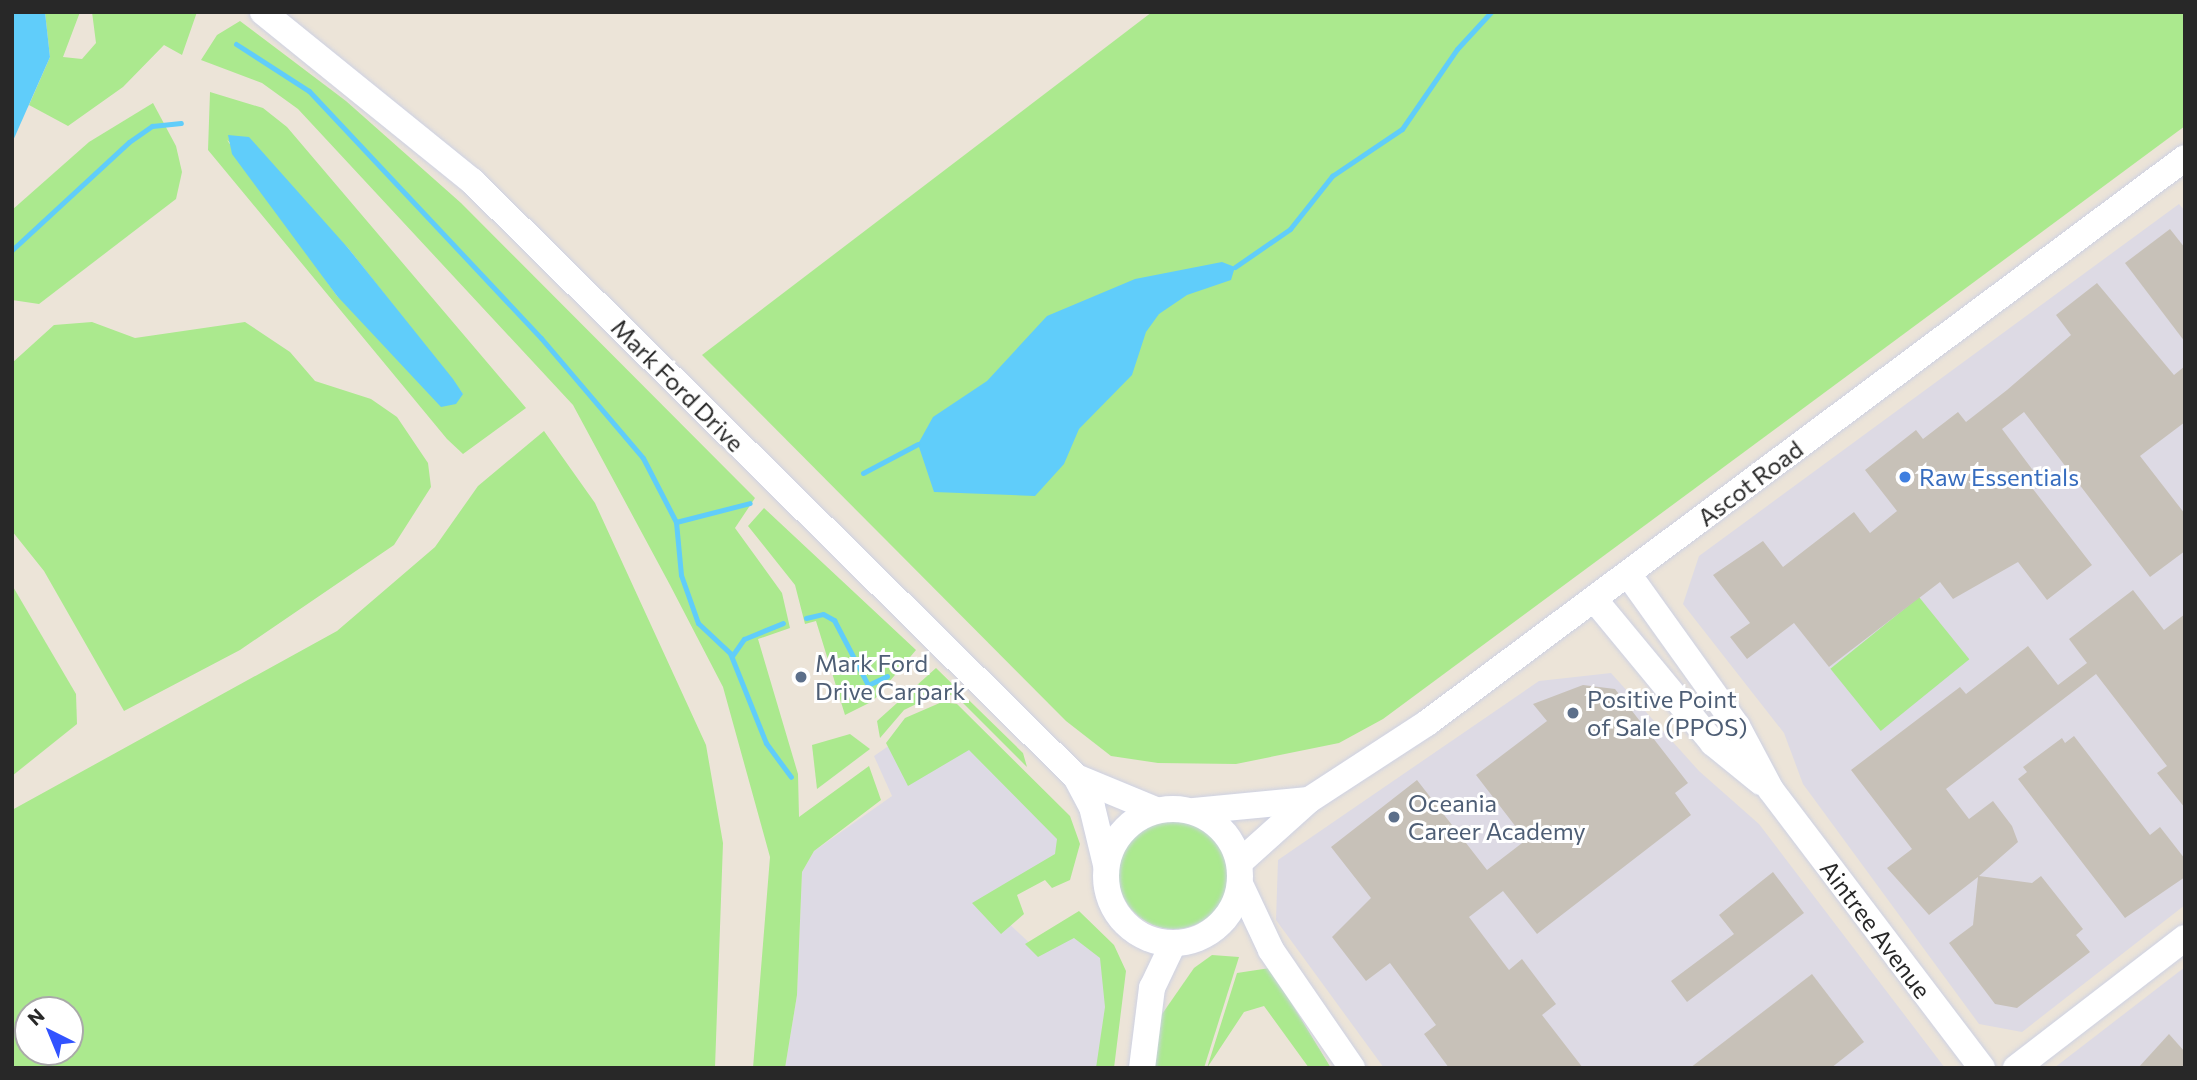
<!DOCTYPE html>
<html>
<head>
<meta charset="utf-8">
<style>
  body { margin:0 }
  #map { position:relative; width:2197px; height:1080px; overflow:hidden; background:#ece4d8; font-family:Commissioner,sans-serif }
  div>[style] { position:absolute }
  [style*='--x'] { left:calc(var(--x)*1px); top:calc(var(--y)*1px); width:calc(var(--w)*1px); rotate:calc(var(--a)*1deg) }
  .industrial>* { inset:0; background:#dddae4 }
  .green>* { inset:0; background:#abe98e; transform-origin:0 0 }
  .round { border-radius:50% }
  .water>* { inset:0; background:#60cdfa }
  .stream>* { height:5px; margin:-2.5px; padding:0 2.5px; transform-origin:2.5px; border-radius:2.5px; background:#60cdfa }
  .building>* { inset:0; background:#c7c1b8 }
  .roads { filter:drop-shadow(0 0 2px #cdd1e3) drop-shadow(0 0 2px #cdd1e3) }
  .minor>* { height:26px; margin:-13px; padding:0 13px; transform-origin:13px; border-radius:13px; background:#fff }
  .minor>.ring { margin:-13px; padding:0; box-sizing:content-box; background:none; border:26px solid #fff; border-radius:50% }
  .dots>* { width:19px; height:19px; translate:-50% -50%; box-sizing:border-box; border:4px solid #fff; border-radius:50% }
  span { translate:-50% -50%; white-space:nowrap; text-align:center; line-height:1.15; -webkit-text-stroke:6px #fff; paint-order:stroke }
  .street-label { font-size:24px; color:#282828 }
  .shop-label { font-size:24px; color:#366cbe }
  .left { translate:0 -50%; text-align:left }
  .service-label { font-size:24px; color:#4e5e75 }
  .frame { position:absolute; inset:0; border:14px solid #282828; pointer-events:none }
  .north { position:absolute; left:14px; top:996px; width:70px; height:70px; box-sizing:border-box; background:#fff; border:2px solid #a9a9a9; border-radius:50%; rotate:317deg; font-size:19px; font-weight:700; line-height:28px; text-align:center; color:#282828 }
  .north::after { content:''; display:block; margin:auto; width:24px; height:32px; background:#3253ff; clip-path:polygon(50% 0,100% 100%,50% 72%,0 100%) }
</style>
</head>
<body>
<div id="map">
  <div class="industrial">
    <i style="clip-path:polygon(2179px 204px,2185px 211px,2185px 905px,2022px 1032px,1979px 1024px,1803px 784px,1784px 733px,1683px 604px,1699px 556px)"></i>
    <i style="clip-path:polygon(1611px 673px,1699px 771px,1759px 824px,1945px 1068px,1384px 1068px,1276px 920px,1278px 860px,1539px 681px)"></i>
    <i style="clip-path:polygon(941px 710px,1060px 826px,1068px 853px,989px 905px,1037px 950px,1073px 926px,1108px 953px,1111px 1003px,1099px 1068px,785px 1068px,797px 995px,802px 872px,814px 851px,892px 796px,874px 756px)"></i>
    <i style="clip-path:polygon(2185px 967px,2185px 1068px,2054px 1068px)"></i>
  </div>
  <div class="green">
    <i style="clip-path:polygon(45px 12px,80px 12px,63px 57px,82px 59px,96px 43px,92px 12px,197px 12px,182px 55px,164px 45px,123px 87px,68px 126px,29px 105px,50px 57px)"></i>
    <i style="clip-path:polygon(1152px 12px,2185px 12px,2185px 126px,1383px 719px,1339px 743px,1236px 764px,1158px 763px,1111px 756px,1066px 721px,702px 355px)"></i>
    <i style="clip-path:polygon(240px 21px,346px 101px,461px 203px,755px 498px,735px 528px,782px 593px,790px 628px,758px 639px,798px 774px,799px 817px,869px 766px,881px 800px,814px 851px,802px 872px,797px 995px,785px 1068px,753px 1068px,770px 857px,723px 687px,670px 585px,573px 405px,298px 109px,262px 83px,201px 60px,217px 35px)"></i>
    <i style="clip-path:polygon(evenodd,210px 92px,263px 108px,287px 127px,526px 408px,463px 454px,447px 439px,208px 150px,210px 92px,227px 140px,348px 248px,463px 394px,337px 296px,227px 140px)"></i>
    <i style="clip-path:polygon(153px 103px,176px 146px,182px 172px,176px 199px,39px 304px,12px 300px,12px 210px,89px 142px)"></i>
    <i style="clip-path:polygon(92px 322px,135px 338px,245px 322px,290px 352px,315px 381px,371px 399px,397px 417px,428px 463px,431px 487px,394px 545px,240px 650px,124px 711px,44px 571px,12px 531px,12px 363px,54px 325px)"></i>
    <i style="clip-path:polygon(evenodd,544px 431px,595px 503px,706px 745px,723px 843px,715px 1068px,12px 1068px,12px 810px,337px 631px,435px 547px,478px 486px,544px 431px,28px 1010px,70px 1010px,70px 1052px,28px 1052px,28px 1010px)"></i>
    <i style="clip-path:polygon(764px 508px,916px 650px,873px 701px,845px 715px,816px 621px,805px 624px,795px 585px,748px 526px)"></i>
    <i style="clip-path:polygon(12px 585px,76px 694px,77px 724px,12px 776px)"></i>
    <i style="left:1919px;top:597px;width:80px;height:114px;rotate:51deg"></i>
    <i style="clip-path:polygon(936px 668px,1023px 753px,1027px 767px,956px 696px,939px 693px,904px 710px,880px 738px,877px 721px)"></i>
    <i style="clip-path:polygon(942px 702px,957px 704px,1070px 816px,1080px 844px,1070px 880px,1052px 888px,1045px 880px,1017px 895px,1024px 914px,1001px 934px,972px 903px,1055px 854px,1057px 839px,969px 750px,908px 786px,886px 743px,905px 718px)"></i>
    <i style="clip-path:polygon(850px 734px,870px 749px,817px 789px,812px 745px)"></i>
    <i class="round" style="left:1118px;top:817px;width:112px;height:112px"></i>
    <i style="clip-path:polygon(1079px 911px,1114px 945px,1126px 971px,1114px 1068px,1096px 1068px,1105px 1007px,1100px 958px,1074px 938px,1038px 957px,1025px 944px)"></i>
    <i style="clip-path:polygon(1212px 955px,1239px 957px,1204px 1068px,1153px 1068px,1160px 1017px,1194px 968px)"></i>
    <i style="clip-path:polygon(1270px 968px,1331px 1068px,1309px 1068px,1264px 1006px,1244px 1012px,1207px 1068px,1237px 973px)"></i>
  </div>
  <div class="water">
    <i style="clip-path:polygon(12px 12px,45px 12px,50px 57px,12px 143px)"></i>
    <i style="clip-path:polygon(228px 135px,249px 137px,348px 248px,453px 379px,463px 394px,456px 404px,441px 407px,337px 296px,232px 154px)"></i>
    <i style="clip-path:polygon(1222px 262px,1235px 267px,1231px 280px,1187px 295px,1159px 314px,1146px 332px,1132px 375px,1079px 429px,1064px 464px,1035px 496px,934px 492px,918px 444px,933px 417px,987px 381px,1047px 316px,1135px 279px)"></i>
  </div>
  <div class="stream">
    <i style="--x:236;--y:44;--w:87;--a:32.8"></i>
    <i style="--x:309;--y:91;--w:339;--a:46.8"></i>
    <i style="--x:541;--y:338;--w:157;--a:49.6"></i>
    <i style="--x:643;--y:458;--w:72;--a:62.7"></i>
    <i style="--x:676;--y:522;--w:53;--a:84.6"></i>
    <i style="--x:681;--y:575;--w:51;--a:70.5"></i>
    <i style="--x:698;--y:623;--w:44;--a:43.2"></i>
    <i style="--x:730;--y:653;--w:97;--a:68.2"></i>
    <i style="--x:766;--y:743;--w:42;--a:53.7"></i>
    <i style="--x:12;--y:250;--w:159;--a:-42.7"></i>
    <i style="--x:129;--y:142;--w:28;--a:-35"></i>
    <i style="--x:152;--y:126;--w:29;--a:-6"></i>
    <i style="--x:1235;--y:267;--w:67;--a:-34.6"></i>
    <i style="--x:1290;--y:229;--w:68;--a:-51.6"></i>
    <i style="--x:1332;--y:176;--w:84;--a:-33.9"></i>
    <i style="--x:1402;--y:129;--w:97;--a:-55.5"></i>
    <i style="--x:1457;--y:49;--w:50;--a:-47.4"></i>
    <i style="--x:863;--y:473;--w:62;--a:-27.8"></i>
    <i style="--x:676;--y:522;--w:76;--a:-14.4"></i>
    <i style="--x:806;--y:618;--w:17;--a:-13"></i>
    <i style="--x:823;--y:614;--w:13;--a:29"></i>
    <i style="--x:834;--y:620;--w:73;--a:62.4"></i>
    <i style="--x:868;--y:685;--w:21;--a:-25"></i>
    <i style="--x:732;--y:656;--w:21;--a:-55"></i>
    <i style="--x:744;--y:639;--w:42;--a:-22.3"></i>
  </div>
  <div class="building">
    <i style="clip-path:polygon(2170px 229px,2185px 248px,2185px 342px,2125px 263px)"></i>
    <i style="clip-path:polygon(2097px 283px,2174px 375px,2185px 366px,2185px 422px,2140px 456px,2185px 514px,2185px 551px,2150px 577px,2024px 412px,2002px 429px,2038px 477px,2029px 484px,2092px 565px,2047px 600px,2018px 562px,1953px 599px,1940px 582px,1829px 667px,1794px 623px,1747px 659px,1730px 637px,1750px 623px,1713px 575px,1763px 541px,1783px 567px,1854px 512px,1870px 533px,1897px 511px,1865px 470px,1916px 430px,1923px 439px,1958px 412px,1966px 422px,2007px 390px,2071px 335px,2056px 315px)"></i>
    <i style="clip-path:polygon(2133px 590px,2164px 630px,2185px 614px,2185px 808px,2157px 773px,2167px 766px,2096px 674px,1946px 789px,1969px 819px,1993px 801px,2012px 826px,2018px 842px,1979px 876px,2032px 883px,2041px 876px,2083px 929px,2076px 935px,2090px 952px,2017px 1008px,1995px 1004px,1949px 943px,1973px 925px,1978px 877px,1929px 915px,1887px 868px,1912px 849px,1851px 770px,1960px 687px,1966px 694px,2028px 646px,2058px 685px,2087px 663px,2069px 639px)"></i>
    <i style="clip-path:polygon(1583px 685px,1615px 689px,1688px 783px,1675px 793px,1691px 815px,1537px 934px,1503px 891px,1469px 917px,1509px 970px,1522px 959px,1556px 1004px,1542px 1015px,1583px 1068px,1449px 1068px,1424px 1034px,1436px 1025px,1390px 963px,1366px 981px,1332px 937px,1371px 898px,1331px 847px,1417px 780px,1487px 870px,1526px 840px,1476px 775px,1547px 721px,1533px 704px)"></i>
    <i style="clip-path:polygon(2074px 736px,2150px 835px,2160px 827px,2185px 859px,2185px 877px,2125px 918px,2018px 779px,2027px 772px,2023px 767px,2062px 738px,2065px 743px)"></i>
    <i style="clip-path:polygon(1773px 872px,1804px 913px,1687px 1002px,1671px 981px,1734px 934px,1719px 915px)"></i>
    <i style="clip-path:polygon(1812px 974px,1864px 1042px,1831px 1068px,1690px 1068px)"></i>
    <i style="clip-path:polygon(2169px 1034px,2185px 1052px,2185px 1068px,2138px 1068px)"></i>
  </div>
  <div class="roads">
    <div class="minor">
      <i style="--x:263;--y:12;--w:269;--a:39"></i>
      <i style="--x:472;--y:181;--w:849;--a:44.62"></i>
      <i style="--x:1076;--y:777;--w:87;--a:22.4"></i>
      <i style="--x:1628;--y:574;--w:187;--a:54.4"></i>
      <i style="--x:1737;--y:726;--w:72;--a:62"></i>
      <i style="--x:1771;--y:790;--w:349;--a:52.8"></i>
      <i style="--x:1594;--y:599;--w:187;--a:50.4"></i>
      <i style="--x:1713;--y:743;--w:62;--a:39.1"></i>
      <i style="--x:1077;--y:779;--w:32;--a:62"></i>
      <i style="--x:1092;--y:807;--w:60;--a:76.4"></i>
      <i class="ring" style="left:1106px;top:809px;width:108px;height:108px"></i>
      <i style="--x:1194;--y:811;--w:115;--a:-5.5"></i>
      <i style="--x:1240;--y:862;--w:93;--a:-41.9"></i>
      <i style="--x:1309;--y:800;--w:141;--a:-33.1"></i>
      <i style="--x:1427;--y:723;--w:945;--a:-36.7"></i>
      <i style="--x:1240;--y:884;--w:73;--a:64.8"></i>
      <i style="--x:1271;--y:950;--w:143;--a:55.5"></i>
      <i style="--x:1142;--y:1068;--w:81;--a:-82.9"></i>
      <i style="--x:1152;--y:988;--w:49;--a:-64.5"></i>
      <i style="--x:2016;--y:1068;--w:213;--a:-37.6"></i>
    </div>
  </div>
  <div class="dots">
    <i style="left:1905px;top:477px;background:#3f7fe0"></i>
    <i style="left:801px;top:677px;background:#5c6f8a"></i>
    <i style="left:1573px;top:713px;background:#5c6f8a"></i>
    <i style="left:1394px;top:817px;background:#5c6f8a"></i>
  </div>
  <div class="street-label">
    <span style="left:678px;top:385px;rotate:45deg">Mark Ford Drive</span>
    <span style="left:1750px;top:483px;rotate:-37deg">Ascot Road</span>
    <span style="left:1876px;top:929px;rotate:53deg">Aintree Avenue</span>
  </div>
  <div class="shop-label">
    <span class="left" style="left:1919px;top:477px">Raw Essentials</span>
  </div>
  <div class="service-label">
    <span class="left" style="left:815px;top:677px">Mark Ford<br>Drive Carpark</span>
    <span class="left" style="left:1587px;top:713px">Positive Point<br>of Sale (PPOS)</span>
    <span class="left" style="left:1408px;top:817px">Oceania<br>Career Academy</span>
  </div>
  <div class="frame"></div>
  <div class="north">N</div>
</div>
</body>
</html>
